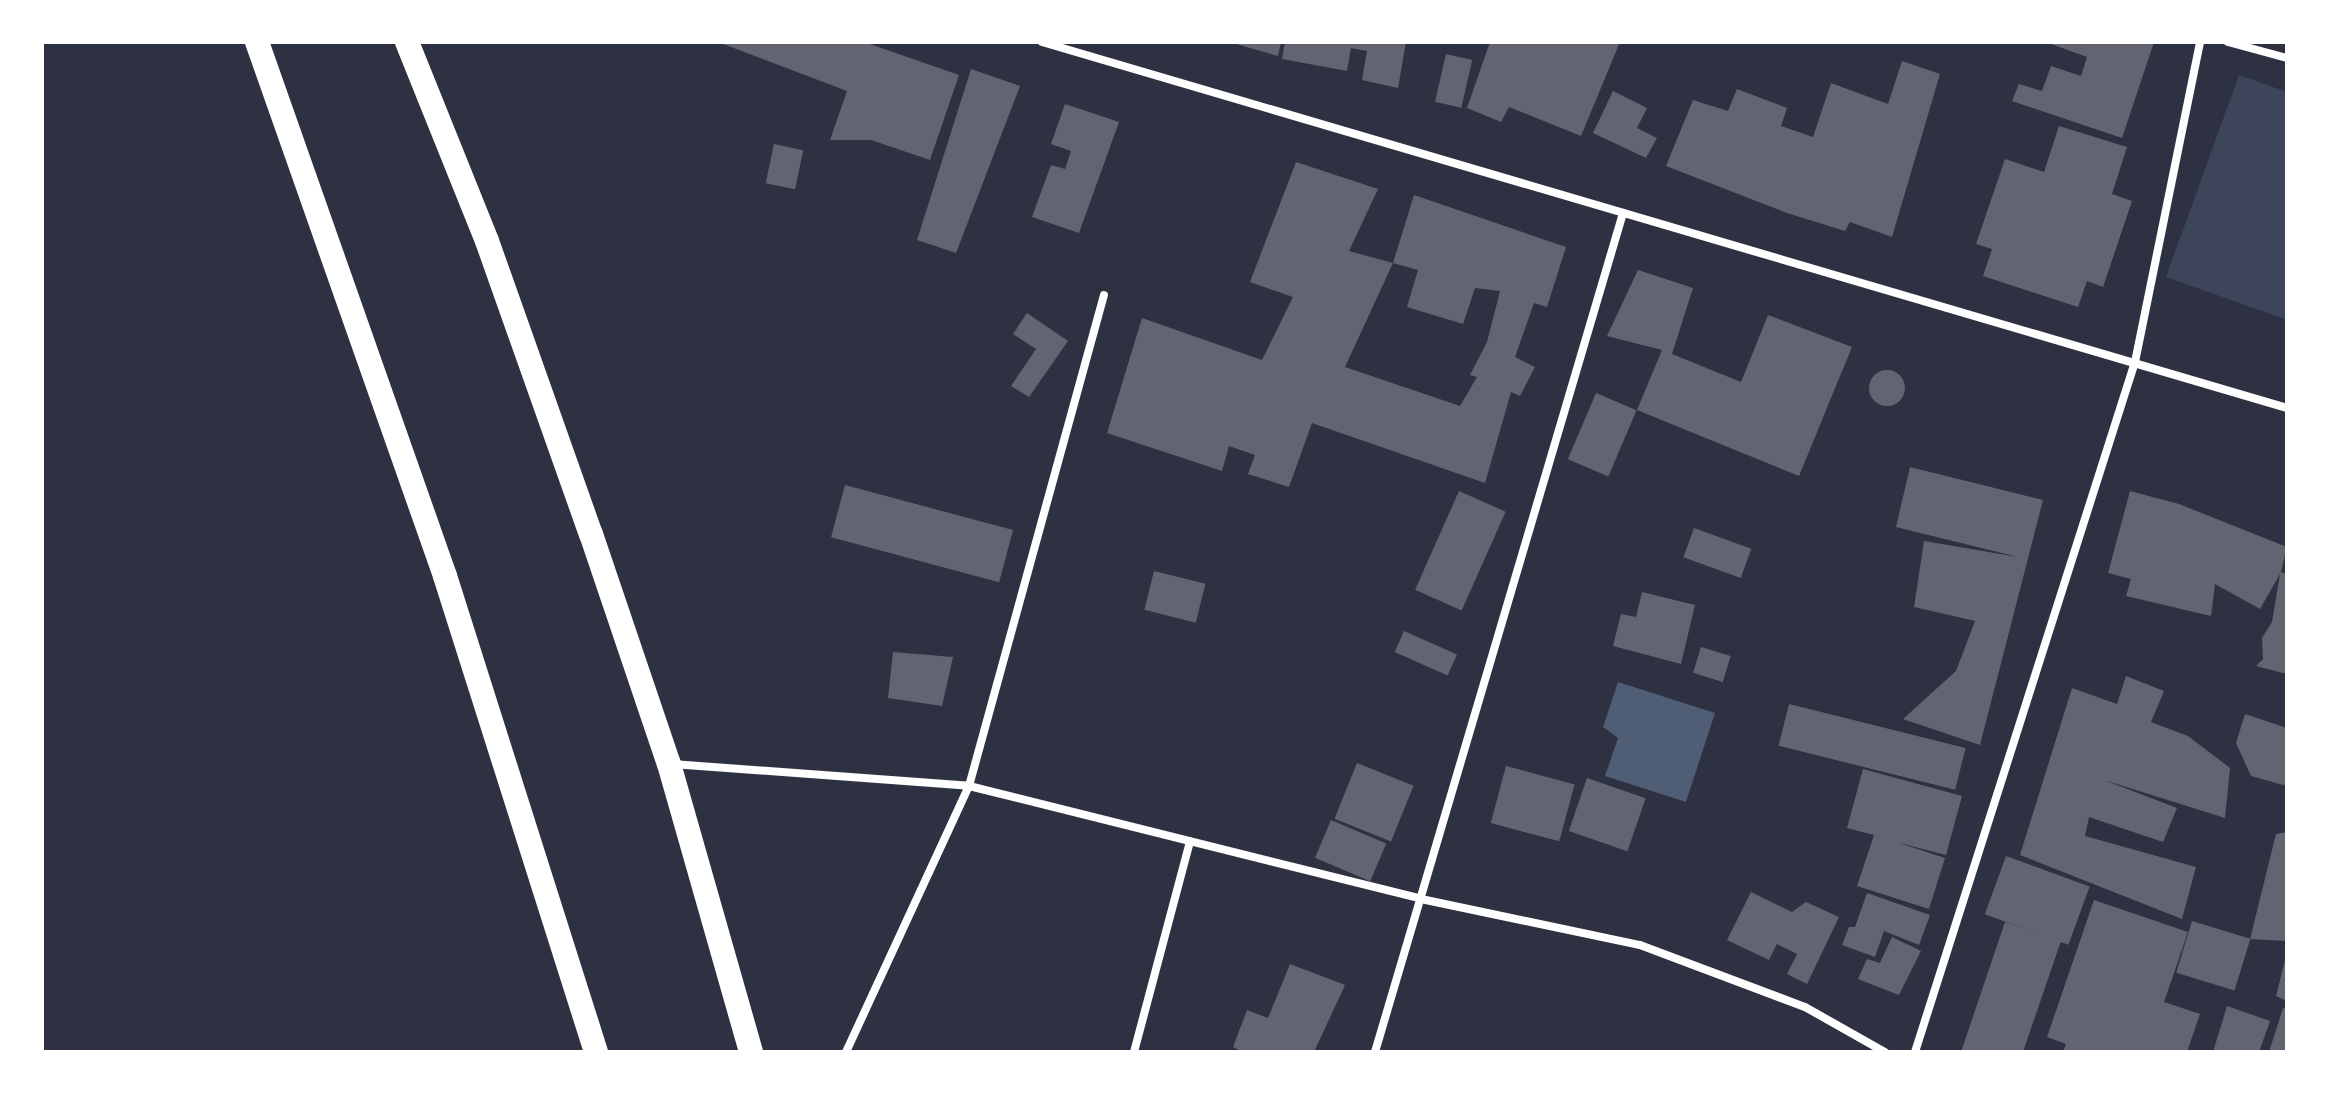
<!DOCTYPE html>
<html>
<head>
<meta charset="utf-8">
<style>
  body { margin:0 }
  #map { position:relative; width:2329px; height:1094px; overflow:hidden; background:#2d3142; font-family:"PT Sans",sans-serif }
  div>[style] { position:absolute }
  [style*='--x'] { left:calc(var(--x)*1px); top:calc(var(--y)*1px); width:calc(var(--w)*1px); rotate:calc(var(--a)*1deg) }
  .green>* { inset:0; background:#3c4559 }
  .water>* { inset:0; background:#4f5d75 }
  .building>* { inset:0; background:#626471; transform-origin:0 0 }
  .round { border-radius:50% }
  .minor>* { height:8px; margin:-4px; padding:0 4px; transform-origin:4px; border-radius:4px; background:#fff }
  .motorway>* { height:24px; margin:-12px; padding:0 12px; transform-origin:12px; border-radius:12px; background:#fff }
  span { translate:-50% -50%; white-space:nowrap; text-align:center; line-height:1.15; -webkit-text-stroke:6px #fff; paint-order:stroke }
  .frame { position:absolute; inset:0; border:44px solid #fff; pointer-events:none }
</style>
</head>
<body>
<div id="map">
  <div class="green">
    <i style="clip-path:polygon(2239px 75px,2287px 92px,2287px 320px,2166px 277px)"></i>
  </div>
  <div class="water">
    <i style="clip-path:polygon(1618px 682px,1715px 713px,1686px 802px,1605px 776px,1618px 738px,1603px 727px)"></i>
  </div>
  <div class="building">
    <i style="clip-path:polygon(718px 42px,864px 42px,959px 75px,930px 160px,871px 140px,830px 140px,847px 91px)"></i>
    <i style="clip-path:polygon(1229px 42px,1281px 42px,1278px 56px)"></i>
    <i style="clip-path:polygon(1285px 42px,1406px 42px,1398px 88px,1362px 80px,1367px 51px,1351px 48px,1347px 71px,1282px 59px)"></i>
    <i style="clip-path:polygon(1490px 42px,1620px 42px,1581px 136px,1509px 107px,1501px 122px,1467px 108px)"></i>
    <i style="clip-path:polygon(2046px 42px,2154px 42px,2122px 138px,2012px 101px,2019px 84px,2042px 91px,2051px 66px,2081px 76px,2087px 57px)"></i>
    <i style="left:1446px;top:54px;width:27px;height:49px;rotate:13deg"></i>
    <i style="clip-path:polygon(1902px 61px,1940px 74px,1892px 237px,1850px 222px,1845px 231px,1787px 213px,1666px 166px,1693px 100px,1728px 111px,1737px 89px,1787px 108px,1781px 126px,1813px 137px,1831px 83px,1888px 104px)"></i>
    <i style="clip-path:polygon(971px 69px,1020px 86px,956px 253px,917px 240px)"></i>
    <i style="clip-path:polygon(1613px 91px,1647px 108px,1637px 128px,1657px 138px,1646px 158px,1593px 133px)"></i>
    <i style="clip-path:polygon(1065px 104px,1119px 122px,1079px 233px,1032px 217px,1051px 165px,1065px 169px,1071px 151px,1051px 144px)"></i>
    <i style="clip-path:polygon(2059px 126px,2127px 147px,2112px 194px,2132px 201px,2103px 287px,2087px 281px,2078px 307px,1983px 276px,1992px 249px,1976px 244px,2005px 159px,2044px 172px)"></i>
    <i style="left:774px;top:144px;width:30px;height:40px;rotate:12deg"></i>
    <i style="clip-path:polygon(1296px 162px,1378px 189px,1349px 251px,1393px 263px,1345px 367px,1460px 406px,1477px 377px,1470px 375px,1487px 342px,1500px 291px,1475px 288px,1463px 324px,1407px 307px,1418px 270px,1393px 263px,1414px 195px,1566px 247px,1547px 307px,1534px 303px,1515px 357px,1535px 367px,1520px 396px,1511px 392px,1485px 483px,1312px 423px,1289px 487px,1248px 474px,1255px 455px,1229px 446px,1222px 471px,1107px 433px,1142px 318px,1262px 360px,1293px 297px,1250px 282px)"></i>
    <i style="clip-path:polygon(1638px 270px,1693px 288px,1672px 354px,1741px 382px,1768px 315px,1852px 347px,1799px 476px,1637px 410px,1662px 350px,1607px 336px)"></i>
    <i style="clip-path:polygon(1027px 313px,1068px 341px,1029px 397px,1011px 386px,1036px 349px,1013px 334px)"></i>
    <i class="round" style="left:1869px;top:370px;width:36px;height:36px"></i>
    <i style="left:1596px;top:393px;width:44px;height:72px;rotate:23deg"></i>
    <i style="clip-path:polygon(1910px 467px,2043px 500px,1980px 745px,1903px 719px,1956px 671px,1975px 621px,1914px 607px,1924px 541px,2018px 557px,1896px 527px)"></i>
    <i style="left:845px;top:485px;width:174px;height:54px;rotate:15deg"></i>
    <i style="left:1459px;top:491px;width:51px;height:108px;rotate:24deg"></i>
    <i style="clip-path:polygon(2130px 491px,2179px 504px,2287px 547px,2281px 572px,2287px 574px,2287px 674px,2256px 666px,2263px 659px,2262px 638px,2272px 622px,2280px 574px,2260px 609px,2215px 584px,2211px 616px,2126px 596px,2131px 579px,2108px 573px)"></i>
    <i style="left:1694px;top:528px;width:61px;height:31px;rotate:20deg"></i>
    <i style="left:1154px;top:571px;width:53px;height:40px;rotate:14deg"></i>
    <i style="clip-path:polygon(1642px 592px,1695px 605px,1681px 664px,1613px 646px,1621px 614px,1636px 617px)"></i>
    <i style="left:1404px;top:631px;width:58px;height:23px;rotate:24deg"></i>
    <i style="left:1701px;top:647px;width:31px;height:27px;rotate:17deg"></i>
    <i style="clip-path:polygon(893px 652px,953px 657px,942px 706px,888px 698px)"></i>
    <i style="clip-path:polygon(2126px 676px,2164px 691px,2151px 722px,2188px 736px,2230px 768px,2225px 818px,2104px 780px,2177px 808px,2163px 842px,2089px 817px,2085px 836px,2196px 867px,2182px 919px,2020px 855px,2072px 688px,2117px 704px)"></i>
    <i style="left:1789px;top:704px;width:182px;height:43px;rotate:14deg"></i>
    <i style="clip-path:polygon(2245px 714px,2287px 728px,2287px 786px,2251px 776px,2236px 743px)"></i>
    <i style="left:1357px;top:763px;width:61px;height:60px;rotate:22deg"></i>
    <i style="left:1506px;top:766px;width:71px;height:59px;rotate:15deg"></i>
    <i style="clip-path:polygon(1863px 769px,1962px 796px,1946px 855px,1896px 842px,1945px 858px,1929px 909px,1857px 886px,1874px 835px,1847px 828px)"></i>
    <i style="left:1587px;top:778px;width:62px;height:56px;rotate:19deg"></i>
    <i style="left:1331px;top:820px;width:60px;height:41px;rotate:23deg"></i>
    <i style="clip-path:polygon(2287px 832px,2287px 941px,2250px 939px,2276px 834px)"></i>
    <i style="left:2006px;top:856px;width:89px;height:62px;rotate:20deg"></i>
    <i style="clip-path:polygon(1751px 892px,1792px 912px,1806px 902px,1839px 917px,1807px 984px,1787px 974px,1797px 954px,1777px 944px,1769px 960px,1727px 940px)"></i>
    <i style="clip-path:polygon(1867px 893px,1930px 915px,1919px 945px,1884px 931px,1875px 957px,1842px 945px,1849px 927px,1855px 927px)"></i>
    <i style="clip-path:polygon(2094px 900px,2188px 932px,2164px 1002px,2200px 1014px,2187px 1052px,2063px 1052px,2066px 1044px,2047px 1037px)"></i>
    <i style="left:2192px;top:921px;width:61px;height:54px;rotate:17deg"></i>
    <i style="clip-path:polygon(2005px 922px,2061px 941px,2023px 1052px,1961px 1052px)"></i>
    <i style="clip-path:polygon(1892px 937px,1921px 951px,1899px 995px,1858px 979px,1867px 959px,1880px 963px)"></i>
    <i style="clip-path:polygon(2286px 956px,2287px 956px,2287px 1001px,2276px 996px)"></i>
    <i style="clip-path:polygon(1290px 964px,1345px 985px,1314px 1052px,1243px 1052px,1233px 1047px,1247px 1010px,1268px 1018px)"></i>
    <i style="clip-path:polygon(2227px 1006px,2270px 1021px,2259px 1052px,2213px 1052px)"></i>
    <i style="clip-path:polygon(2283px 1008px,2287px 1009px,2287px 1052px,2269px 1052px)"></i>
  </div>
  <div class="minor">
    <i style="--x:1042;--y:42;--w:1298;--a:16.38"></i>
    <i style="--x:2228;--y:42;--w:61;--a:15.2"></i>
    <i style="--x:672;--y:764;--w:298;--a:4.2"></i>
    <i style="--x:969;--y:786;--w:466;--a:14"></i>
    <i style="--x:1421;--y:899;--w:224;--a:11.9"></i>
    <i style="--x:1640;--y:945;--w:176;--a:20.6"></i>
    <i style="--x:1805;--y:1007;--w:92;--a:29.4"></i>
    <i style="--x:846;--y:1052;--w:293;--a:-65.2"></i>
    <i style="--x:969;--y:786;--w:509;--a:-74.63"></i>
    <i style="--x:1134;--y:1052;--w:218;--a:-75.1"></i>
    <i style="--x:1375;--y:1052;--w:875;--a:-73.53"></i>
    <i style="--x:1915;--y:1052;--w:724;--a:-72.32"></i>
    <i style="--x:2135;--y:362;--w:327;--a:-78.5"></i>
  </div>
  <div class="motorway">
    <i style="--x:257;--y:42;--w:566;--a:70.6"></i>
    <i style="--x:445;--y:576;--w:499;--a:72.4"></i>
    <i style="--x:407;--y:42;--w:214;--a:68.1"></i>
    <i style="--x:487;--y:241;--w:311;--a:70.5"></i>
    <i style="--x:591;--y:534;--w:243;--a:71.3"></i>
    <i style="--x:669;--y:764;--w:299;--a:74.1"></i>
  </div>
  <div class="frame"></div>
</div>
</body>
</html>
